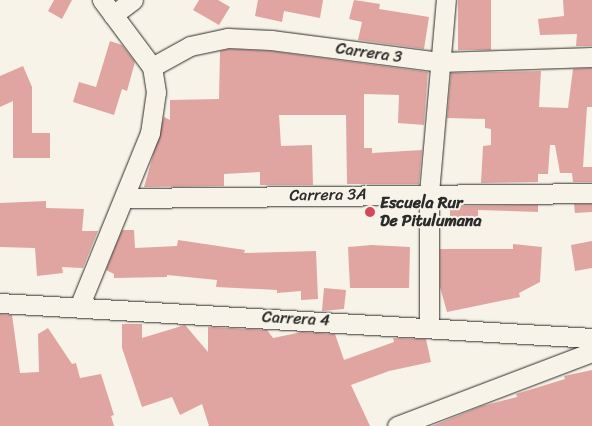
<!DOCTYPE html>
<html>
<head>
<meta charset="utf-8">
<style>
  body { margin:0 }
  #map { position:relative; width:592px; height:426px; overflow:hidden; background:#f7f3e8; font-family:Sriracha,sans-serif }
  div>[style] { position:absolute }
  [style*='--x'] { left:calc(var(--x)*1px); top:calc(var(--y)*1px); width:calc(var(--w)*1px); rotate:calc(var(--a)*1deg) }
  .building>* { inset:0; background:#e0a5a0; transform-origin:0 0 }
  .roads { filter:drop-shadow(0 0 1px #2b2b2b) drop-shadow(0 0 1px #2b2b2b) }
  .minor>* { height:19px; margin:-9.5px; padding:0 9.5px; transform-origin:9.5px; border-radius:9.5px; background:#f7f3e8 }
  .dots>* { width:14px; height:14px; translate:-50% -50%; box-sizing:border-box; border:2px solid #f7f3e8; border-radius:50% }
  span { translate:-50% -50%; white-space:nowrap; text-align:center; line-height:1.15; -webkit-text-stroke:4px #f7f3e8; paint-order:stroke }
  .street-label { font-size:16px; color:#2b2b2b }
  .poi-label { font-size:16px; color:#2b2b2b; font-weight:700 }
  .left { translate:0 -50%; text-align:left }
</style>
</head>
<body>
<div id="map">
  <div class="building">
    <i style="clip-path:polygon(54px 0,72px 0,62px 19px,48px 11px)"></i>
    <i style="clip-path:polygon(199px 0,218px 0,230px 7px,219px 25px,193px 10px)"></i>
    <i style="clip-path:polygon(258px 0,323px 0,320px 18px,284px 11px,282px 22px,255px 16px)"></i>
    <i style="clip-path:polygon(354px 0,380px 4px,379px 9px,429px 17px,424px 49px,358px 40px,362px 22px,349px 19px)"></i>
    <i style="left:458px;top:0;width:33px;height:50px"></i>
    <i style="clip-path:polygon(563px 0,592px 0,592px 46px,576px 46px,577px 34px,540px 35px,538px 19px,564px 16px)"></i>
    <i style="clip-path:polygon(110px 41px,122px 45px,135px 62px,127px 91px,122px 89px,114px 115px,73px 102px,79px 82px,96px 87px)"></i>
    <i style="clip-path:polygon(229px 49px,270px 51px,428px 72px,424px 125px,398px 123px,399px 95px,364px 94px,364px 148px,372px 148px,372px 153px,422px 150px,419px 184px,347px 184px,346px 115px,279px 115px,281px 146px,312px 145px,313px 185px,260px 185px,260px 172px,224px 174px,224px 186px,144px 187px,164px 117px,170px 120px,170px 100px,219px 99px,220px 51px)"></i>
    <i style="clip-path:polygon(23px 66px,32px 87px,32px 133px,50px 133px,50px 158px,13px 158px,13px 101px,0 107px,0 76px)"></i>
    <i style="clip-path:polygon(592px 68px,592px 107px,587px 107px,583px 167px,592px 167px,592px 182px,573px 182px,572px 173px,560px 173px,555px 145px,550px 145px,548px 174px,538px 174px,538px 182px,481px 183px,483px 146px,491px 145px,491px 129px,485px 128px,485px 119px,447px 118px,451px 73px,541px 71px,539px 107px,568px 108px,573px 69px)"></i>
    <i style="clip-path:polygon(46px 201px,46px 208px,84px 209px,82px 231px,98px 231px,83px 268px,62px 267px,63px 273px,37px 276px,35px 248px,0 247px,0 203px)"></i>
    <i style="clip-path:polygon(574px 204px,592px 204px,592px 212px,575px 213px)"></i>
    <i style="clip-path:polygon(538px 205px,538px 212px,478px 210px,478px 217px,450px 218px,450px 206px)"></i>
    <i style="clip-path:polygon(122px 230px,134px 230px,135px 248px,177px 246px,178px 240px,245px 250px,244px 253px,316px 251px,318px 299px,301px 300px,301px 291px,277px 293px,277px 290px,216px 287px,217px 280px,167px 275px,167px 277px,114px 278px,114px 274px,106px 270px)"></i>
    <i style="clip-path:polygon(592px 241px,592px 268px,575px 271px,571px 245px)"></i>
    <i style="clip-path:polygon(513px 244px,542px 247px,540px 282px,519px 293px,520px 297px,447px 312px,440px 287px,440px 249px,513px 249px)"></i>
    <i style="clip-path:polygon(372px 245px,410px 247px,409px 288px,350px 288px,348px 247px)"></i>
    <i style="clip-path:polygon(324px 288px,346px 290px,344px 309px,322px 311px)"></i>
    <i style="clip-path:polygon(0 314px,12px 315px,20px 373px,39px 372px,38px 334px,48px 328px,72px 364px,76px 363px,80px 378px,101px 374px,114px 415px,111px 416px,114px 426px,0 426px)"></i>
    <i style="clip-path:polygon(122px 324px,142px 324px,142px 338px,185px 325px,208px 352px,208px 327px,267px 330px,273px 338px,302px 332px,335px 334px,344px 360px,394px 342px,393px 338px,426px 339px,431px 362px,389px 371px,351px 385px,370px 426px,209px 426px,202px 404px,180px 415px,172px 397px,142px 407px,122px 348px)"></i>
    <i style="clip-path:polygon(592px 370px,592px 426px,432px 426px,482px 406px,517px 397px,516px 394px,565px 379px,564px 376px)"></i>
  </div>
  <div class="roads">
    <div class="minor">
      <i style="--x:113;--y:15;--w:25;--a:-37"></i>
      <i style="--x:152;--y:67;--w:43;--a:-28.9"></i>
      <i style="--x:190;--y:46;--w:39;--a:-12"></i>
      <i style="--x:228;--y:38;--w:43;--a:2.7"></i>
      <i style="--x:271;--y:40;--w:170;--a:7.4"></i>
      <i style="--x:440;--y:62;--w:152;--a:-1.9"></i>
      <i style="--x:124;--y:198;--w:468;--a:-0.6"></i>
      <i style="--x:0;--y:303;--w:593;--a:3.38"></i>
      <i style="--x:79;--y:307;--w:188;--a:-67.8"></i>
      <i style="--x:150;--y:133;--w:41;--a:-81.7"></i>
      <i style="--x:156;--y:92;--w:25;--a:-99"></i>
      <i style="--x:152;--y:67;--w:84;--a:-126.7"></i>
      <i style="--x:429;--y:327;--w:134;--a:-90"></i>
      <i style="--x:429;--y:193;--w:194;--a:-85"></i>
      <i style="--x:397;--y:426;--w:209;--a:-20.8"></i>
    </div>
  </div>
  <div class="dots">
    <i style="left:370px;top:212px;background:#d1495b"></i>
  </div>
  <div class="street-label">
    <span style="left:369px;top:53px;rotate:8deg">Carrera 3</span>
    <span style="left:328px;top:195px;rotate:-1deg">Carrera 3A</span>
    <span style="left:296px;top:319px;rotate:3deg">Carrera 4</span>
  </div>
  <div class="poi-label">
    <span class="left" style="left:380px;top:212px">Escuela Rur<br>De Pitulumana</span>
  </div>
</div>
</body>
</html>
